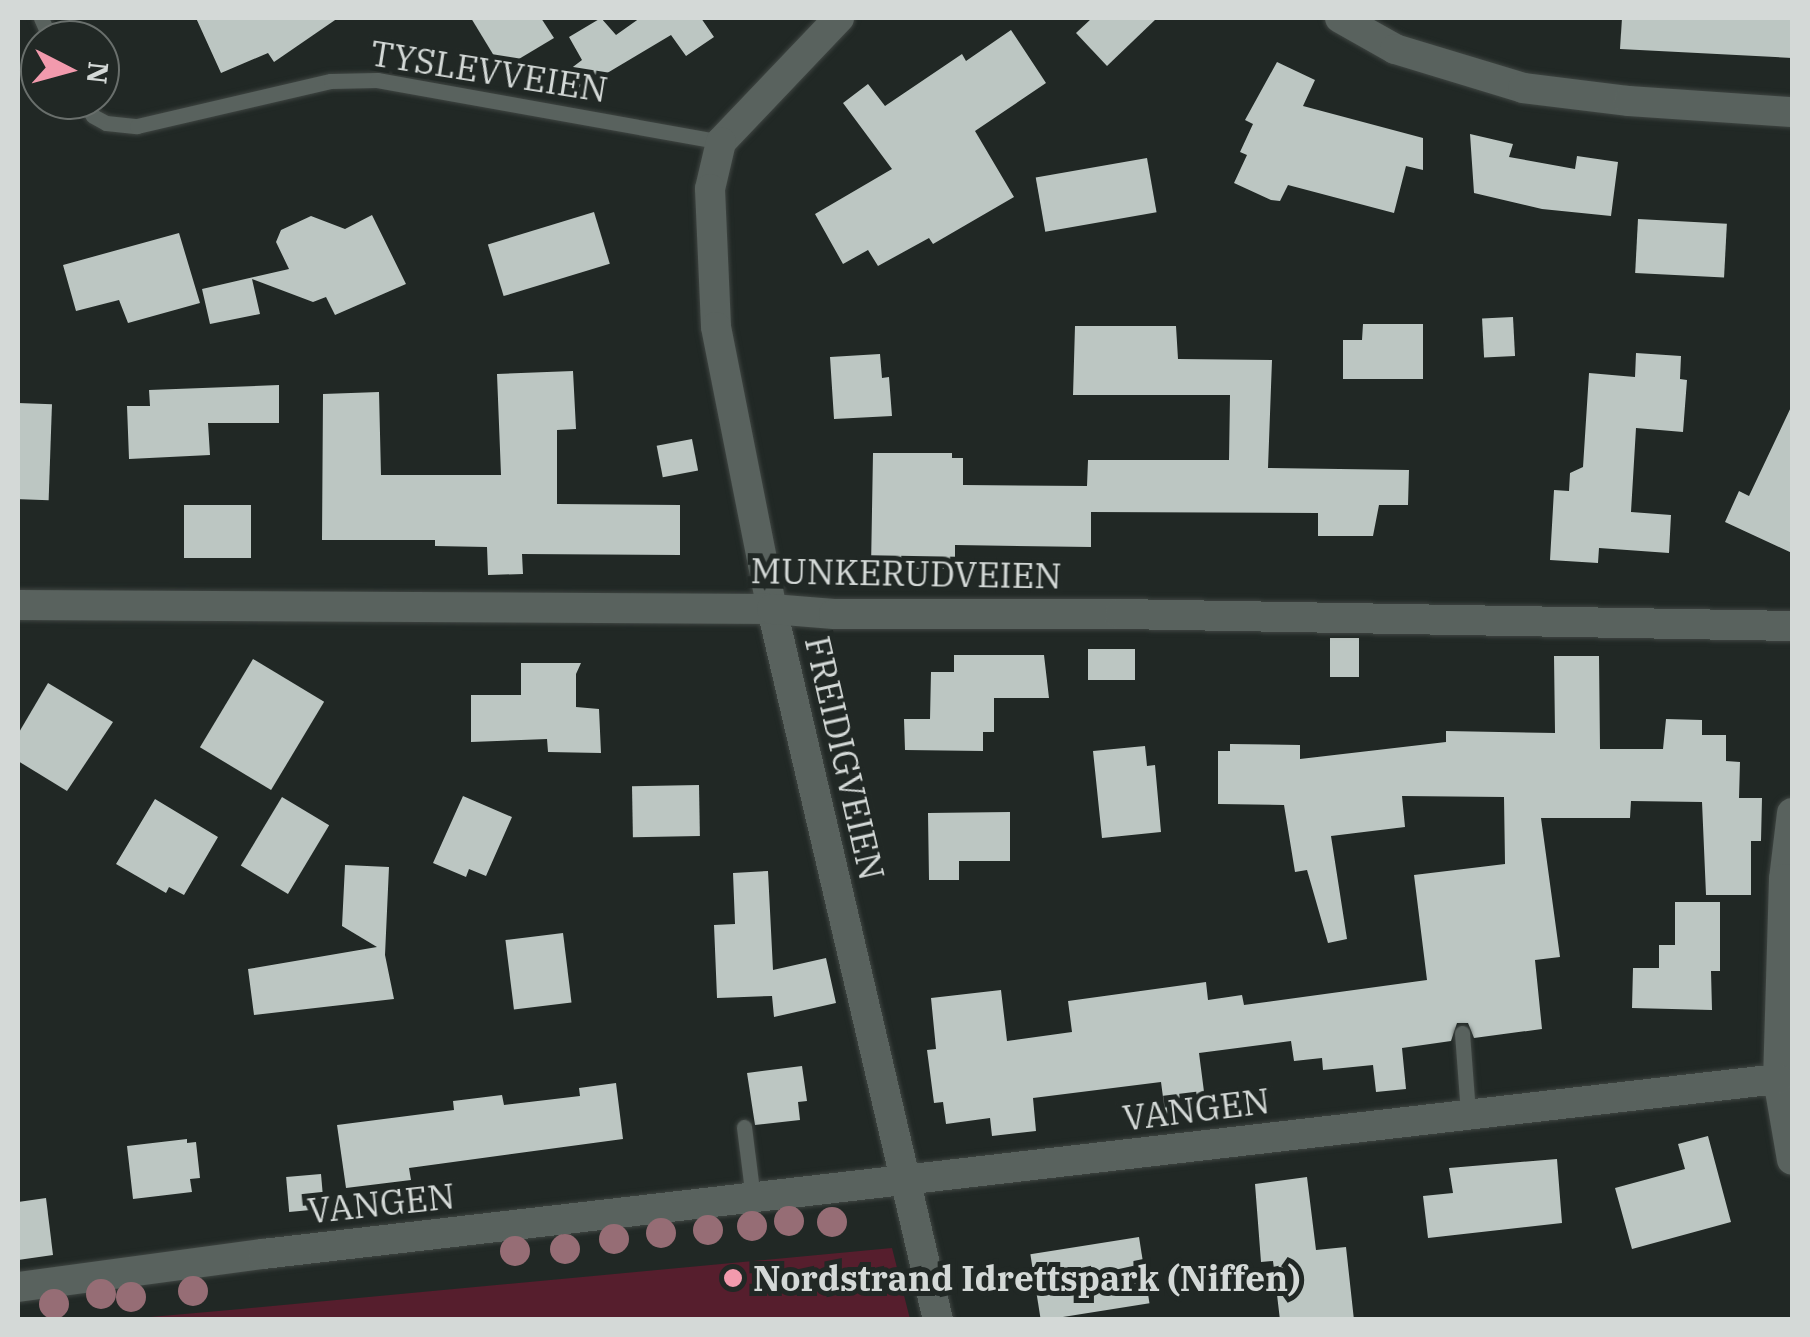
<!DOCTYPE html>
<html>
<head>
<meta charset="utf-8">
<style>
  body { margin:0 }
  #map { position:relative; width:1810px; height:1337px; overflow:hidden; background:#212825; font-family:"IBM Plex Serif",serif }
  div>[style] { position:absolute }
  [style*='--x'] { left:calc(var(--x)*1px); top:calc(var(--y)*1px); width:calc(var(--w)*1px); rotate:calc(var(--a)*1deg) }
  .green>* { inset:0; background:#561e2d }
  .building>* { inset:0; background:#bcc6c2; transform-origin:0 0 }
  .roads { filter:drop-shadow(0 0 2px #3f4542) drop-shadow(0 0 2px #3f4542) }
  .lane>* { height:15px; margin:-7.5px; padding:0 7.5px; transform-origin:7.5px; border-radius:7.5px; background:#59625e }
  .street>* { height:30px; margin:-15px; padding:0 15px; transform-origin:15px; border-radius:15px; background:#59625e }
  .trees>* { width:30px; height:30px; margin:-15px; border-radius:50%; background:#966d75 }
  .dots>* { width:28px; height:28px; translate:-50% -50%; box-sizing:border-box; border:5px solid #212825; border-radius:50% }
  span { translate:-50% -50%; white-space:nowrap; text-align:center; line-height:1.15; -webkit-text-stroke:10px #212825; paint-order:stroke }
  .street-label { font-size:35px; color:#d4d9d7 }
  .poi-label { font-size:35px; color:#d4d9d7; font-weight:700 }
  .left { translate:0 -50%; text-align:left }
  .frame { position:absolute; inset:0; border:20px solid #d4d9d7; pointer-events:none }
  .north { position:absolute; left:20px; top:20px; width:100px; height:100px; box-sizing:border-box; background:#212825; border:2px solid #696f6c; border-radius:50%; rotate:96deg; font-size:28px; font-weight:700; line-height:40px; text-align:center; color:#d4d9d7 }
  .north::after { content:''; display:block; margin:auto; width:35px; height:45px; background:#f29aad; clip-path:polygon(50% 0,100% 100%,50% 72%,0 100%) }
</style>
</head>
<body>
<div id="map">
  <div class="green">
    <i style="clip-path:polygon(892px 1248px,910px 1319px,128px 1319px,241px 1309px)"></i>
  </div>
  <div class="building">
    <i style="clip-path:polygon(196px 18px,338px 18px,274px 62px,268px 53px,221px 73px)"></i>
    <i style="clip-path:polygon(471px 18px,541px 18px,554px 38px,502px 69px)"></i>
    <i style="clip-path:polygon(601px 18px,616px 35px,640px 18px,701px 18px,714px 37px,686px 56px,671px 35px,577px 91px,565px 73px,582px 60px,569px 37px)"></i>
    <i style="clip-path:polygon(1092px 18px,1157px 18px,1107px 66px,1076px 33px)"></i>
    <i style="clip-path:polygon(1622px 18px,1792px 18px,1792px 58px,1620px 49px)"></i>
    <i style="clip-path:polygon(1011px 30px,1046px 83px,975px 131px,1014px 197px,933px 244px,929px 238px,878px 266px,868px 250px,843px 264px,815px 214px,892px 169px,843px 103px,868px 84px,885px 106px,962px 54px,966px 61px)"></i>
    <i style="clip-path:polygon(1277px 62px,1315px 80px,1303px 106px,1423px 138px,1423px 170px,1406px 166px,1394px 213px,1288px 185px,1280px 201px,1271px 200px,1234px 183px,1247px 155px,1240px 152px,1253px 124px,1245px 120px)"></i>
    <i style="clip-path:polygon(1470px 134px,1513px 144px,1509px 157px,1575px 169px,1577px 156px,1618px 162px,1611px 216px,1542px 209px,1474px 193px)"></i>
    <i style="left:1147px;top:158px;width:55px;height:113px;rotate:80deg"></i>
    <i style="left:594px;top:212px;width:54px;height:111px;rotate:73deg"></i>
    <i style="clip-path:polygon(372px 215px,406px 284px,335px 315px,326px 297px,313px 302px,252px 279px,260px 314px,210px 324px,202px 289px,289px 269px,276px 242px,281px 230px,311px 216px,345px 229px)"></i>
    <i style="left:1638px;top:219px;width:89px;height:54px;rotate:3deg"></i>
    <i style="clip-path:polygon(179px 233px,200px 303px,128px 323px,119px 300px,76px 311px,63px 265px)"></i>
    <i style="left:1513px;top:317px;width:39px;height:31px;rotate:87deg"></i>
    <i style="clip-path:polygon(1363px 324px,1423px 324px,1423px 379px,1343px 379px,1343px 340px,1362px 340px)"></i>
    <i style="clip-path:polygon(1075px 326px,1176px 326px,1178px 359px,1272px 360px,1268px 468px,1409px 470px,1408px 505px,1379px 505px,1373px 536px,1318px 536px,1318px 513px,1091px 512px,1091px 547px,955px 545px,955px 565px,944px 565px,944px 569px,871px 568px,873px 453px,952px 453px,952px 458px,963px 458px,963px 485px,1087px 486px,1088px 460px,1229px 460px,1230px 395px,1073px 395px)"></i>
    <i style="clip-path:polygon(1636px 353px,1681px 356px,1680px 379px,1687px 380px,1683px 432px,1636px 428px,1631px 512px,1671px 515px,1669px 553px,1599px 548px,1598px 563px,1550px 560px,1554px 490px,1569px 491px,1570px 473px,1583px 467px,1589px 373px,1635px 377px)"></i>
    <i style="clip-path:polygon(880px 354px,882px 378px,889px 377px,892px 416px,834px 419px,830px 357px)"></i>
    <i style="clip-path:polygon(573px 371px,576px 429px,557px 430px,557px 504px,680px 505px,680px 555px,522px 554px,523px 574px,488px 575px,487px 547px,435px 546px,435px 540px,322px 540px,323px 394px,379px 392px,381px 475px,501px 475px,497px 374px)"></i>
    <i style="clip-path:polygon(279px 385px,279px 423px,208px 423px,210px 455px,129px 459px,127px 406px,150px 406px,149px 390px)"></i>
    <i style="left:18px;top:403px;width:34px;height:96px;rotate:2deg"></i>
    <i style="clip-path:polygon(1792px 405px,1792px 553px,1725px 522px,1739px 491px,1749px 496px)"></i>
    <i style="left:692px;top:439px;width:32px;height:36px;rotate:79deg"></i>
    <i style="left:184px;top:505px;width:67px;height:53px"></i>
    <i style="left:1330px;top:638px;width:29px;height:39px"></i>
    <i style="left:1088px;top:649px;width:47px;height:31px"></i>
    <i style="clip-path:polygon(954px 655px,1044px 655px,1049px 698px,994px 698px,994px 732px,983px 732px,983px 751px,905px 750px,904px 719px,930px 719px,931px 672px,954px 672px)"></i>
    <i style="clip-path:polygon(1554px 656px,1599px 656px,1600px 749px,1663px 749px,1666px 719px,1702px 720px,1702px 735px,1726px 735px,1726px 761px,1740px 762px,1739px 798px,1762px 798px,1761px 841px,1751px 841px,1751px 895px,1706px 895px,1702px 802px,1631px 801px,1630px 818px,1541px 818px,1560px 957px,1535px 960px,1542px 1029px,1474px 1038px,1468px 1023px,1457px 1023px,1451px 1041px,1402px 1048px,1406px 1089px,1376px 1092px,1373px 1065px,1323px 1070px,1322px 1058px,1294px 1061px,1291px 1041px,1199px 1053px,1207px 1115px,1166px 1120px,1161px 1082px,1033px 1098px,1036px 1131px,992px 1136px,990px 1118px,946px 1124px,943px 1102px,934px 1103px,927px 1050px,936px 1049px,931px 998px,1001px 990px,1007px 1041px,1072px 1032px,1068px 1001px,1206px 982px,1208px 1000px,1242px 995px,1244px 1005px,1427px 980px,1414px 875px,1505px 864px,1504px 797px,1402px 796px,1405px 827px,1331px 836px,1347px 939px,1328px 943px,1307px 870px,1295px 872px,1284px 805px,1218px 804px,1218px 751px,1230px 751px,1230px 744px,1300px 745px,1300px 759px,1446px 742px,1446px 731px,1555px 733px)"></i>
    <i style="left:253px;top:659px;width:83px;height:103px;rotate:31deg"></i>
    <i style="clip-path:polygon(521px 663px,581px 663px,576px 674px,576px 707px,599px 709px,601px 753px,548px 752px,547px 739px,471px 742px,471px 695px,521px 695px)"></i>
    <i style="clip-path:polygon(48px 683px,113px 722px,67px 791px,18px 761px,18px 734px)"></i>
    <i style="clip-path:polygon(1145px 746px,1147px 766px,1155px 765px,1161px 832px,1102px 838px,1093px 751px)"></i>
    <i style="left:699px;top:785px;width:51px;height:67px;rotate:89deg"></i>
    <i style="clip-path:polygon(463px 796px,512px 817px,486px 876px,469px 869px,466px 877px,433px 863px)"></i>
    <i style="left:282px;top:797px;width:55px;height:80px;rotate:31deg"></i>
    <i style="clip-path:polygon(155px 799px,218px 837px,184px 895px,169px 887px,166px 893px,116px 864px)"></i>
    <i style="clip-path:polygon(1010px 812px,1010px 861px,959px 861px,959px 880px,929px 880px,928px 813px)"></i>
    <i style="clip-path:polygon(345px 865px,389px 867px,385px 955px,394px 999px,254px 1015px,248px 969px,377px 947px,342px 926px)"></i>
    <i style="clip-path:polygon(768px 871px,773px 970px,826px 958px,836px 1003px,774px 1017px,772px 996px,717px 998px,714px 925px,735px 924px,733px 873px)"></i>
    <i style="clip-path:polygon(1675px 902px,1720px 902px,1720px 971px,1711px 971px,1712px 1010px,1632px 1008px,1633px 968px,1659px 968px,1659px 945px,1675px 945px)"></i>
    <i style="left:563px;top:933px;width:70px;height:58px;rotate:83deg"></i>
    <i style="clip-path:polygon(802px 1066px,807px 1101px,798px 1102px,800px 1120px,755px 1125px,747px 1073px)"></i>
    <i style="clip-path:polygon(616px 1083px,623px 1139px,409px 1168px,411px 1180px,346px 1188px,337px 1125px,454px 1110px,453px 1101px,502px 1095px,504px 1105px,580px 1096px,579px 1088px)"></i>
    <i style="clip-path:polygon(1708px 1136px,1731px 1222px,1632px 1249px,1615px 1188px,1685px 1169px,1678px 1144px)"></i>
    <i style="clip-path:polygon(187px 1139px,187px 1143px,196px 1142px,200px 1178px,190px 1179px,192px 1192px,133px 1199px,127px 1146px)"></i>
    <i style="clip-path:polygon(1557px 1159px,1562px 1223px,1428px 1238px,1423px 1196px,1453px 1193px,1449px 1168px)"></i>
    <i style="left:321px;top:1174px;width:35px;height:35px;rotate:85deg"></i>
    <i style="clip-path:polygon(1307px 1177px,1316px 1250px,1346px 1247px,1354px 1320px,1280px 1320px,1273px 1261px,1261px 1262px,1255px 1184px)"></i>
    <i style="clip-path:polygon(46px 1198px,53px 1255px,18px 1260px,18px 1202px)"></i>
    <i style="left:1139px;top:1237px;width:67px;height:110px;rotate:81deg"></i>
  </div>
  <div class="roads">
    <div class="lane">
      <i style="--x:41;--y:18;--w:24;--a:66"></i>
      <i style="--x:82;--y:100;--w:19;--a:55"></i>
      <i style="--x:93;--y:116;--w:15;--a:28"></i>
      <i style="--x:106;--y:123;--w:31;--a:6"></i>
      <i style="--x:137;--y:126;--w:199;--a:-13.1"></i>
      <i style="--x:331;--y:81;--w:46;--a:-1.2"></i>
      <i style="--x:377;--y:80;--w:350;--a:10.2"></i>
      <i style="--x:1462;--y:1033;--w:80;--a:85.7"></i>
      <i style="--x:744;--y:1127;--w:72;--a:82.8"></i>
    </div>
    <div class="street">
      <i style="--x:839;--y:18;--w:171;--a:133.6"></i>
      <i style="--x:721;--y:142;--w:48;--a:103.2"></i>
      <i style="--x:710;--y:189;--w:138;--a:87.5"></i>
      <i style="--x:716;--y:327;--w:288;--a:78.8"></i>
      <i style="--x:772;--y:609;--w:730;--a:76.86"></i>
      <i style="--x:1340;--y:18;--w:63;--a:29.4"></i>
      <i style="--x:1395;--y:49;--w:134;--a:16.9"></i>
      <i style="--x:1523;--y:88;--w:107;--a:7"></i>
      <i style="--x:1629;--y:101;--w:163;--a:3.9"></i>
      <i style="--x:18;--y:605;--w:754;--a:0.3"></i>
      <i style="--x:772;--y:609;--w:62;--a:4.6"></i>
      <i style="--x:834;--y:614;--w:286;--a:0"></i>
      <i style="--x:1120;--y:614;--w:672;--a:1.02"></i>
      <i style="--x:1792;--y:813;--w:66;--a:96.9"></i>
      <i style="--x:1784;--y:879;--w:200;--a:91.7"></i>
      <i style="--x:1778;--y:1079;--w:82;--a:80.2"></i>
      <i style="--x:18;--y:1287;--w:247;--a:-7.7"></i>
      <i style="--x:263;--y:1254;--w:1525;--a:-6.59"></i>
    </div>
  </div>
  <div class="trees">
    <i style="left:789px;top:1221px"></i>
    <i style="left:832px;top:1222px"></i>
    <i style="left:752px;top:1226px"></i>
    <i style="left:708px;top:1230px"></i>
    <i style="left:661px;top:1233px"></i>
    <i style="left:614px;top:1239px"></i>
    <i style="left:565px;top:1249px"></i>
    <i style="left:515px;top:1251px"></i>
    <i style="left:193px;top:1291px"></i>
    <i style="left:101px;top:1294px"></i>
    <i style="left:131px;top:1297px"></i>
    <i style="left:54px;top:1304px"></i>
  </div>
  <div class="dots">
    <i style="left:733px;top:1278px;background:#f29aad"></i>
  </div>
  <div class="street-label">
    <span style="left:489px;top:71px;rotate:9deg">TYSLEVVEIEN</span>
    <span style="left:906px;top:573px;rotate:1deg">MUNKERUDVEIEN</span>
    <span style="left:845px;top:758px;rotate:77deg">FREIDIGVEIEN</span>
    <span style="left:1196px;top:1109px;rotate:-7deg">VANGEN</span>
    <span style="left:381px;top:1203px;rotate:-6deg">VANGEN</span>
  </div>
  <div class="poi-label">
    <span class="left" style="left:753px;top:1278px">Nordstrand Idrettspark (Niffen)</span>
  </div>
  <div class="frame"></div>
  <div class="north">N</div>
</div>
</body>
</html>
